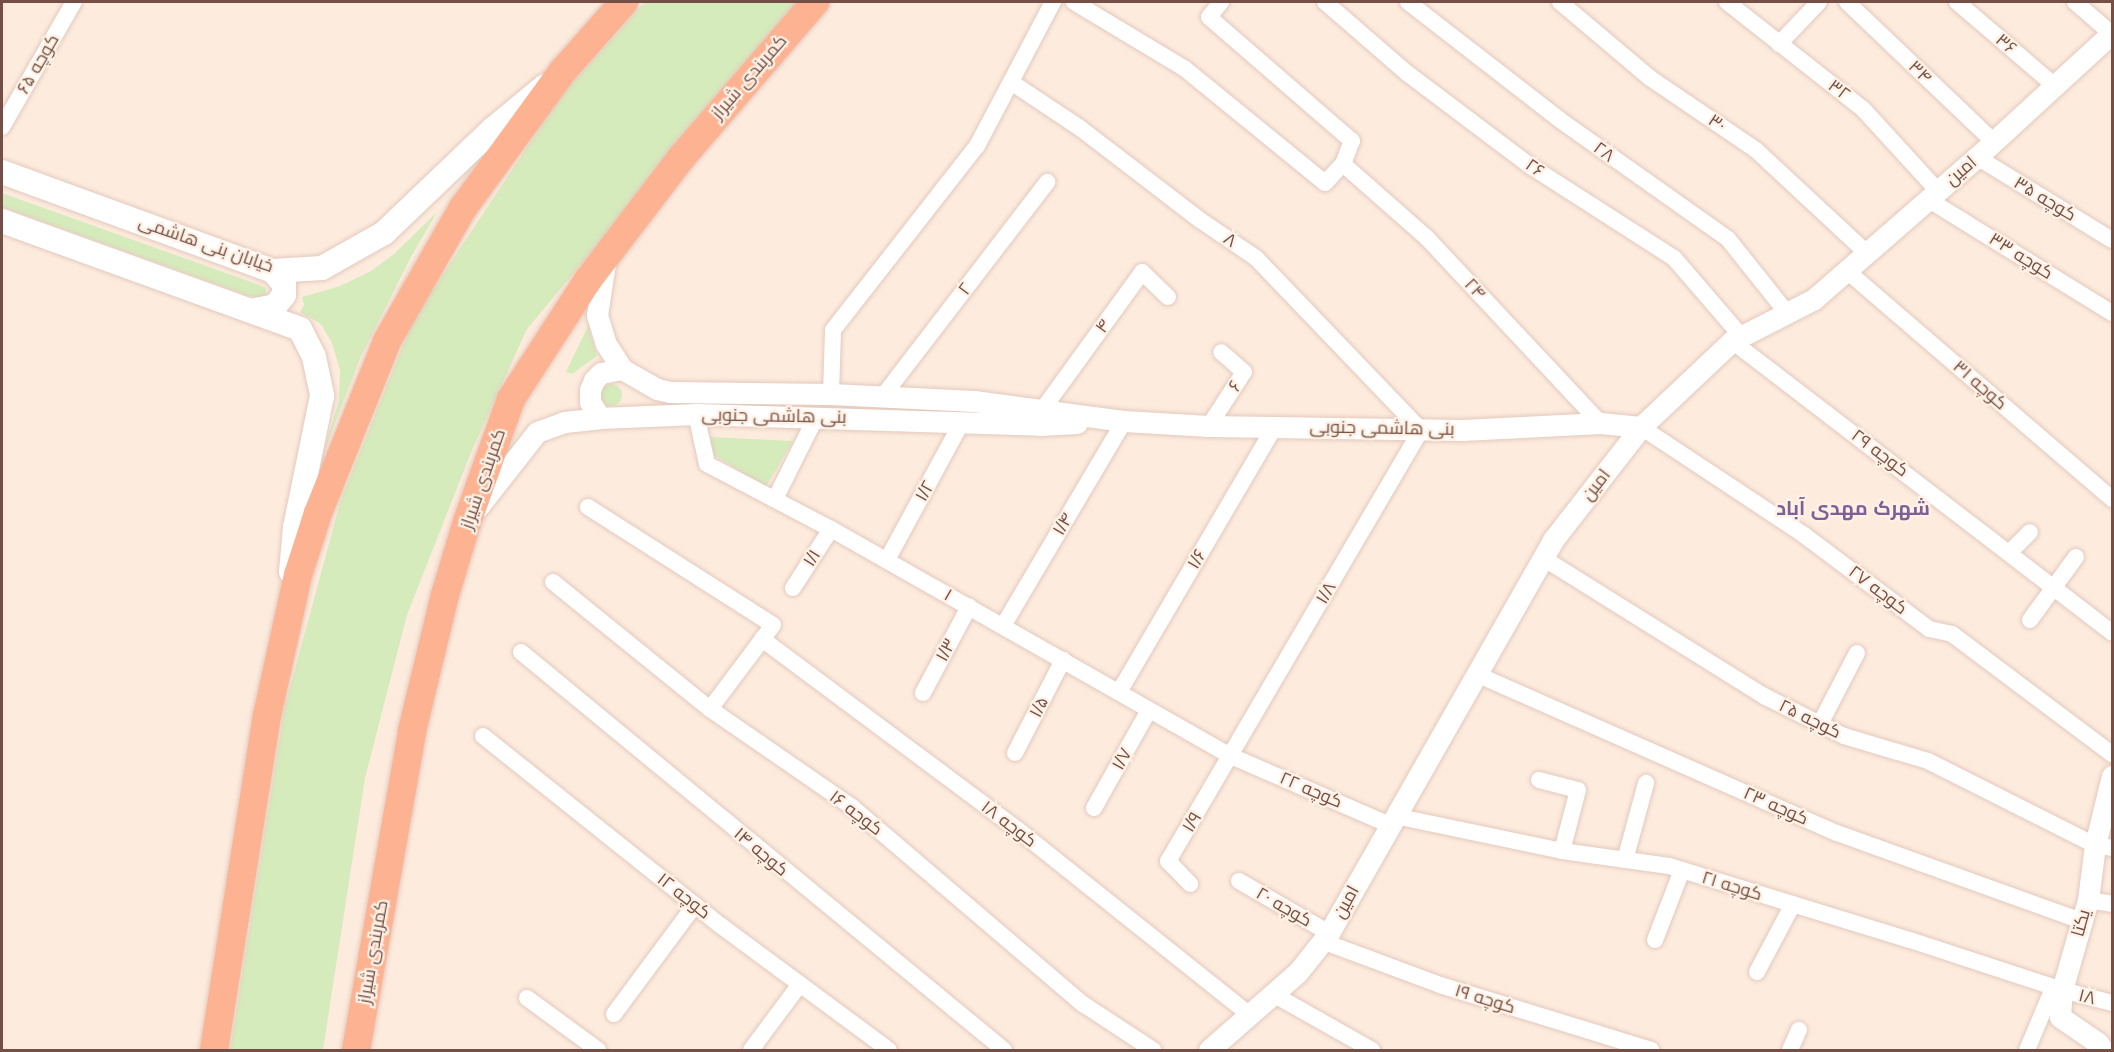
<!DOCTYPE html>
<html>
<head>
<meta charset="utf-8">
<style>
  body { margin:0 }
  #map { position:relative; width:2114px; height:1052px; overflow:hidden; background:#fdecde; font-family:Helvetica,Cairo,sans-serif }
  div>[style] { position:absolute }
  [style*='--x'] { left:calc(var(--x)*1px); top:calc(var(--y)*1px); width:calc(var(--w)*1px); rotate:calc(var(--a)*1deg) }
  .green>* { inset:0; background:#d6ebbc }
  .round { border-radius:50% }
  .roads { filter:drop-shadow(0 0 2px #e3c9bd) drop-shadow(0 0 2px #e3c9bd) }
  .minor>* { height:16px; margin:-8px; padding:0 8px; transform-origin:8px; border-radius:8px; background:#fff }
  .tertiary>* { height:21px; margin:-10.5px; padding:0 10.5px; transform-origin:10.5px; border-radius:10.5px; background:#fff }
  .secondary>* { height:24px; margin:-12px; padding:0 12px; transform-origin:12px; border-radius:12px; background:#fff }
  .trunk>* { height:28px; margin:-14px; padding:0 14px; transform-origin:14px; border-radius:14px; background:#fdb292 }
  span { translate:-50% -50%; white-space:nowrap; text-align:center; line-height:1.15; -webkit-text-stroke:4.5px #fff1e5; paint-order:stroke }
  .street-label { font-size:18px; color:#744f45 }
  .neighbourhood-label { font-size:20px; color:#7d6098; font-weight:700 }
  .frame { position:absolute; inset:0; border:3px solid #744f45; pointer-events:none }
</style>
</head>
<body>
<div id="map">
  <div class="green">
    <i style="clip-path:polygon(645px 2px,800px 2px,527px 329px,472px 450px,407px 615px,365px 778px,323px 1050px,230px 1050px,284px 710px,341px 499px,414px 318px,563px 93px)"></i>
    <i style="clip-path:polygon(2px 193px,254px 283px,266px 288px,266px 298px,249px 296px,2px 207px)"></i>
    <i style="clip-path:polygon(437px 212px,411px 257px,361px 356px,323px 454px,339px 400px,340px 370px,332px 343px,321px 324px,300px 312px,304px 305px,302px 297px,340px 286px,371px 271px,394px 254px)"></i>
    <i style="clip-path:polygon(588px 326px,597px 356px,572px 374px,566px 372px)"></i>
    <i class="round" style="left:600px;top:384px;width:22px;height:22px"></i>
    <i style="clip-path:polygon(710px 437px,793px 441px,766px 487px,714px 455px)"></i>
  </div>
  <div class="roads">
    <div class="minor">
      <i style="--x:1074;--y:2;--w:128;--a:31"></i>
      <i style="--x:1184;--y:68;--w:182;--a:39.2"></i>
      <i style="--x:1325;--y:183;--w:26;--a:-47"></i>
      <i style="--x:1343;--y:164;--w:25;--a:-69"></i>
      <i style="--x:1352;--y:141;--w:189;--a:-139.1"></i>
      <i style="--x:1209;--y:17;--w:19;--a:-51"></i>
      <i style="--x:1325;--y:2;--w:108;--a:40.9"></i>
      <i style="--x:1407;--y:73;--w:153;--a:37"></i>
      <i style="--x:1529;--y:165;--w:172;--a:32.7"></i>
      <i style="--x:1674;--y:258;--w:103;--a:49.3"></i>
      <i style="--x:1408;--y:2;--w:192;--a:37.8"></i>
      <i style="--x:1560;--y:120;--w:206;--a:35.3"></i>
      <i style="--x:1728;--y:239;--w:95;--a:51.4"></i>
      <i style="--x:1560;--y:2;--w:118;--a:40.2"></i>
      <i style="--x:1650;--y:78;--w:128;--a:34.2"></i>
      <i style="--x:1756;--y:150;--w:151;--a:42.9"></i>
      <i style="--x:1727;--y:2;--w:173;--a:38.2"></i>
      <i style="--x:1863;--y:109;--w:111;--a:47.6"></i>
      <i style="--x:1847;--y:2;--w:203;--a:43.6"></i>
      <i style="--x:1957;--y:2;--w:129;--a:40.6"></i>
      <i style="--x:2075;--y:2;--w:49;--a:40.9"></i>
      <i style="--x:1779;--y:44;--w:58;--a:-46.4"></i>
      <i style="--x:1011;--y:82;--w:83;--a:33.7"></i>
      <i style="--x:1080;--y:128;--w:151;--a:37.5"></i>
      <i style="--x:1200;--y:220;--w:68;--a:34.2"></i>
      <i style="--x:1256;--y:258;--w:238;--a:46.2"></i>
      <i style="--x:1421;--y:430;--w:500;--a:120.4"></i>
      <i style="--x:1168;--y:861;--w:32;--a:46"></i>
      <i style="--x:2;--y:127;--w:144;--a:-60.1"></i>
      <i style="--x:1977;--y:157;--w:158;--a:31.6"></i>
      <i style="--x:1343;--y:164;--w:112;--a:41.4"></i>
      <i style="--x:1427;--y:238;--w:253;--a:46.9"></i>
      <i style="--x:1929;--y:200;--w:215;--a:31.7"></i>
      <i style="--x:1847;--y:271;--w:350;--a:40.7"></i>
      <i style="--x:1732;--y:341;--w:479;--a:37.5"></i>
      <i style="--x:831;--y:394;--w:64;--a:-88.2"></i>
      <i style="--x:833;--y:330;--w:234;--a:-52"></i>
      <i style="--x:977;--y:146;--w:163;--a:-62.2"></i>
      <i style="--x:883;--y:396;--w:270;--a:-52.5"></i>
      <i style="--x:1043;--y:409;--w:169;--a:-54.1"></i>
      <i style="--x:1142;--y:272;--w:36;--a:44"></i>
      <i style="--x:696;--y:414;--w:51;--a:77.6"></i>
      <i style="--x:707;--y:464;--w:140;--a:27.7"></i>
      <i style="--x:831;--y:529;--w:460;--a:29.6"></i>
      <i style="--x:1231;--y:756;--w:173;--a:23.5"></i>
      <i style="--x:1209;--y:426;--w:64;--a:-57.1"></i>
      <i style="--x:1244;--y:372;--w:30;--a:-139"></i>
      <i style="--x:1641;--y:427;--w:196;--a:33.5"></i>
      <i style="--x:1804;--y:535;--w:156;--a:36.9"></i>
      <i style="--x:1929;--y:629;--w:24;--a:12"></i>
      <i style="--x:1952;--y:634;--w:200;--a:36.9"></i>
      <i style="--x:775;--y:499;--w:92;--a:-63.4"></i>
      <i style="--x:588;--y:507;--w:219;--a:32.5"></i>
      <i style="--x:773;--y:625;--w:105;--a:126.9"></i>
      <i style="--x:2010;--y:552;--w:28;--a:-45"></i>
      <i style="--x:1543;--y:558;--w:261;--a:32"></i>
      <i style="--x:1764;--y:696;--w:89;--a:26.6"></i>
      <i style="--x:1844;--y:736;--w:88;--a:16.6"></i>
      <i style="--x:1928;--y:761;--w:187;--a:26.7"></i>
      <i style="--x:2095;--y:845;--w:17;--a:10"></i>
      <i style="--x:887;--y:560;--w:157;--a:-61.5"></i>
      <i style="--x:553;--y:582;--w:202;--a:39"></i>
      <i style="--x:710;--y:709;--w:173;--a:34.6"></i>
      <i style="--x:852;--y:807;--w:304;--a:40.5"></i>
      <i style="--x:1083;--y:1004;--w:84;--a:33.3"></i>
      <i style="--x:793;--y:588;--w:70;--a:-57.2"></i>
      <i style="--x:2030;--y:620;--w:78;--a:-53.9"></i>
      <i style="--x:1003;--y:626;--w:238;--a:-59.4"></i>
      <i style="--x:762;--y:639;--w:318;--a:36.7"></i>
      <i style="--x:1017;--y:829;--w:298;--a:38.6"></i>
      <i style="--x:521;--y:652;--w:626;--a:39.49"></i>
      <i style="--x:1476;--y:674;--w:394;--a:23.8"></i>
      <i style="--x:1837;--y:833;--w:260;--a:19.8"></i>
      <i style="--x:1119;--y:692;--w:308;--a:-59.6"></i>
      <i style="--x:923;--y:693;--w:98;--a:-61.9"></i>
      <i style="--x:1820;--y:724;--w:80;--a:-62.5"></i>
      <i style="--x:483;--y:736;--w:303;--a:38.6"></i>
      <i style="--x:720;--y:925;--w:210;--a:36.5"></i>
      <i style="--x:1015;--y:753;--w:105;--a:-62.7"></i>
      <i style="--x:1539;--y:780;--w:40;--a:14.4"></i>
      <i style="--x:1578;--y:790;--w:63;--a:104.7"></i>
      <i style="--x:1094;--y:808;--w:112;--a:-60.7"></i>
      <i style="--x:1395;--y:816;--w:171;--a:11.8"></i>
      <i style="--x:1562;--y:851;--w:108;--a:8"></i>
      <i style="--x:1669;--y:866;--w:252;--a:17.1"></i>
      <i style="--x:1910;--y:940;--w:160;--a:18.2"></i>
      <i style="--x:2062;--y:990;--w:52;--a:14.6"></i>
      <i style="--x:1625;--y:860;--w:80;--a:-74.7"></i>
      <i style="--x:1239;--y:881;--w:104;--a:30"></i>
      <i style="--x:2088;--y:900;--w:24;--a:9"></i>
      <i style="--x:1655;--y:940;--w:75;--a:-68.9"></i>
      <i style="--x:1322;--y:941;--w:126;--a:20.4"></i>
      <i style="--x:1440;--y:985;--w:221;--a:17.1"></i>
      <i style="--x:1757;--y:972;--w:77;--a:-62.1"></i>
      <i style="--x:1273;--y:994;--w:114;--a:29.5"></i>
      <i style="--x:527;--y:998;--w:88;--a:36.2"></i>
      <i style="--x:614;--y:1014;--w:136;--a:-53.4"></i>
      <i style="--x:751;--y:1050;--w:82;--a:-53.4"></i>
      <i style="--x:1790;--y:1050;--w:22;--a:-66"></i>
      <i style="--x:2027;--y:1050;--w:67;--a:-67.2"></i>
    </div>
    <div class="tertiary">
      <i style="--x:606;--y:257;--w:59;--a:98.8"></i>
      <i style="--x:597;--y:315;--w:30;--a:73"></i>
      <i style="--x:606;--y:344;--w:30;--a:57"></i>
      <i style="--x:622;--y:369;--w:40;--a:29.7"></i>
      <i style="--x:657;--y:389;--w:13;--a:13"></i>
      <i style="--x:670;--y:392;--w:161;--a:0.7"></i>
      <i style="--x:831;--y:394;--w:143;--a:2.8"></i>
      <i style="--x:974;--y:401;--w:151;--a:7.6"></i>
      <i style="--x:1124;--y:421;--w:85;--a:3.4"></i>
      <i style="--x:1209;--y:426;--w:253;--a:0.9"></i>
      <i style="--x:1462;--y:430;--w:138;--a:-2.9"></i>
      <i style="--x:1600;--y:423;--w:41;--a:5.6"></i>
      <i style="--x:600;--y:418;--w:19;--a:-122"></i>
      <i style="--x:590;--y:402;--w:12;--a:-90"></i>
      <i style="--x:590;--y:390;--w:11;--a:-68"></i>
      <i style="--x:594;--y:380;--w:10;--a:-45"></i>
      <i style="--x:601;--y:373;--w:21;--a:-11"></i>
      <i style="--x:478;--y:507;--w:95;--a:-51.8"></i>
      <i style="--x:537;--y:432;--w:29;--a:-20"></i>
      <i style="--x:564;--y:422;--w:36;--a:-6"></i>
      <i style="--x:600;--y:418;--w:96;--a:-2.4"></i>
      <i style="--x:696;--y:414;--w:344;--a:1.8"></i>
      <i style="--x:1040;--y:425;--w:37;--a:-3"></i>
      <i style="--x:1209;--y:1050;--w:118;--a:-41.2"></i>
      <i style="--x:1298;--y:972;--w:50;--a:-51.5"></i>
      <i style="--x:1329;--y:933;--w:452;--a:-60.3"></i>
      <i style="--x:1553;--y:540;--w:143;--a:-52.1"></i>
      <i style="--x:1641;--y:427;--w:125;--a:-43.4"></i>
      <i style="--x:1732;--y:341;--w:92;--a:-27.1"></i>
      <i style="--x:1814;--y:299;--w:216;--a:-41.1"></i>
      <i style="--x:1977;--y:157;--w:183;--a:-42.6"></i>
      <i style="--x:2103;--y:1050;--w:9;--a:-126"></i>
      <i style="--x:2098;--y:1043;--w:46;--a:-145.6"></i>
      <i style="--x:2060;--y:1017;--w:27;--a:-86"></i>
      <i style="--x:2062;--y:990;--w:94;--a:-73.9"></i>
      <i style="--x:2088;--y:900;--w:55;--a:-82.7"></i>
      <i style="--x:2095;--y:845;--w:71;--a:-76.2"></i>
    </div>
    <div class="secondary">
      <i style="--x:2;--y:172;--w:289;--a:20.1"></i>
      <i style="--x:273;--y:271;--w:49;--a:-3.5"></i>
      <i style="--x:322;--y:268;--w:71;--a:-29.4"></i>
      <i style="--x:384;--y:233;--w:151;--a:-43.7"></i>
      <i style="--x:493;--y:129;--w:67;--a:-39.6"></i>
      <i style="--x:2;--y:221;--w:317;--a:19.9"></i>
      <i style="--x:300;--y:329;--w:31;--a:63"></i>
      <i style="--x:314;--y:357;--w:40;--a:78"></i>
      <i style="--x:322;--y:396;--w:134;--a:101.6"></i>
      <i style="--x:295;--y:527;--w:45;--a:95.1"></i>
      <i style="--x:255;--y:310;--w:20;--a:-11"></i>
      <i style="--x:275;--y:306;--w:14;--a:-51"></i>
      <i style="--x:284;--y:295;--w:11;--a:-90"></i>
      <i style="--x:284;--y:284;--w:17;--a:-130"></i>
    </div>
    <div class="trunk">
      <i style="--x:214;--y:1050;--w:338;--a:-81"></i>
      <i style="--x:267;--y:716;--w:144;--a:-77.6"></i>
      <i style="--x:298;--y:575;--w:65;--a:-72.1"></i>
      <i style="--x:318;--y:513;--w:185;--a:-68.1"></i>
      <i style="--x:387;--y:341;--w:153;--a:-60.3"></i>
      <i style="--x:463;--y:208;--w:170;--a:-53.9"></i>
      <i style="--x:563;--y:71;--w:92;--a:-48.5"></i>
      <i style="--x:356;--y:1050;--w:324;--a:-80"></i>
      <i style="--x:412;--y:731;--w:140;--a:-76.4"></i>
      <i style="--x:445;--y:595;--w:79;--a:-73.2"></i>
      <i style="--x:468;--y:519;--w:127;--a:-70.3"></i>
      <i style="--x:511;--y:399;--w:142;--a:-57.1"></i>
      <i style="--x:588;--y:280;--w:153;--a:-52.7"></i>
      <i style="--x:681;--y:158;--w:206;--a:-49.3"></i>
    </div>
  </div>
  <div class="street-label">
    <span style="left:2006px;top:44px;rotate:41deg">۳۶</span>
    <span style="left:38px;top:64px;rotate:-60deg">کوچه ۶۵</span>
    <span style="left:1920px;top:72px;rotate:44deg">۳۴</span>
    <span style="left:749px;top:77px;rotate:-49deg">کمربندی شیراز</span>
    <span style="left:1839px;top:90px;rotate:37deg">۳۲</span>
    <span style="left:1717px;top:123px;rotate:34deg">۳۰</span>
    <span style="left:1604px;top:152px;rotate:37deg">۲۸</span>
    <span style="left:1535px;top:168px;rotate:35deg">۲۶</span>
    <span style="left:1961px;top:171px;rotate:-41deg">امین</span>
    <span style="left:2045px;top:199px;rotate:31deg">کوچه ۳۵</span>
    <span style="left:1230px;top:240px;rotate:34deg">۸</span>
    <span style="left:206px;top:244px;rotate:19deg">خیابان بنی هاشمی</span>
    <span style="left:2021px;top:256px;rotate:32deg">کوچه ۳۳</span>
    <span style="left:965px;top:289px;rotate:-53deg">۲</span>
    <span style="left:1475px;top:289px;rotate:47deg">۲۴</span>
    <span style="left:1103px;top:326px;rotate:-54deg">۴</span>
    <span style="left:1980px;top:385px;rotate:41deg">کوچه ۳۱</span>
    <span style="left:1235px;top:386px;rotate:-57deg">۶</span>
    <span style="left:774px;top:416px;rotate:1deg">بنی هاشمی جنوبی</span>
    <span style="left:1382px;top:428px;rotate:1deg">بنی هاشمی جنوبی</span>
    <span style="left:1880px;top:453px;rotate:37deg">کوچه ۲۹</span>
    <span style="left:483px;top:479px;rotate:-71deg">کمربندی شیراز</span>
    <span style="left:1596px;top:485px;rotate:-52deg">امین</span>
    <span style="left:925px;top:491px;rotate:-61deg">۱/۲</span>
    <span style="left:1063px;top:524px;rotate:-60deg">۱/۴</span>
    <span style="left:812px;top:558px;rotate:-58deg">۱/۱</span>
    <span style="left:1197px;top:559px;rotate:-60deg">۱/۶</span>
    <span style="left:1878px;top:590px;rotate:37deg">کوچه ۲۷</span>
    <span style="left:1326px;top:593px;rotate:-60deg">۱/۸</span>
    <span style="left:948px;top:595px;rotate:30deg">۱</span>
    <span style="left:946px;top:650px;rotate:-62deg">۱/۳</span>
    <span style="left:1039px;top:707px;rotate:-63deg">۱/۵</span>
    <span style="left:1810px;top:719px;rotate:26deg">کوچه ۲۵</span>
    <span style="left:1122px;top:759px;rotate:-61deg">۱/۷</span>
    <span style="left:1311px;top:790px;rotate:23deg">کوچه ۲۲</span>
    <span style="left:1776px;top:806px;rotate:24deg">کوچه ۲۳</span>
    <span style="left:856px;top:813px;rotate:37deg">کوچه ۱۶</span>
    <span style="left:1192px;top:822px;rotate:-59deg">۱/۹</span>
    <span style="left:1009px;top:824px;rotate:37deg">کوچه ۱۸</span>
    <span style="left:761px;top:852px;rotate:40deg">کوچه ۱۴</span>
    <span style="left:1732px;top:886px;rotate:17deg">کوچه ۲۱</span>
    <span style="left:684px;top:896px;rotate:38deg">کوچه ۱۲</span>
    <span style="left:1346px;top:902px;rotate:-61deg">امین</span>
    <span style="left:1284px;top:907px;rotate:30deg">کوچه ۲۰</span>
    <span style="left:2081px;top:923px;rotate:-74deg">یکتا</span>
    <span style="left:373px;top:952px;rotate:-80deg">کمربندی شیراز</span>
    <span style="left:2087px;top:997px;rotate:14deg">۱۸</span>
    <span style="left:1485px;top:999px;rotate:17deg">کوچه ۱۹</span>
  </div>
  <div class="neighbourhood-label">
    <span style="left:1853px;top:508px">شهرک مهدی آباد</span>
  </div>
  <div class="frame"></div>
</div>
</body>
</html>
